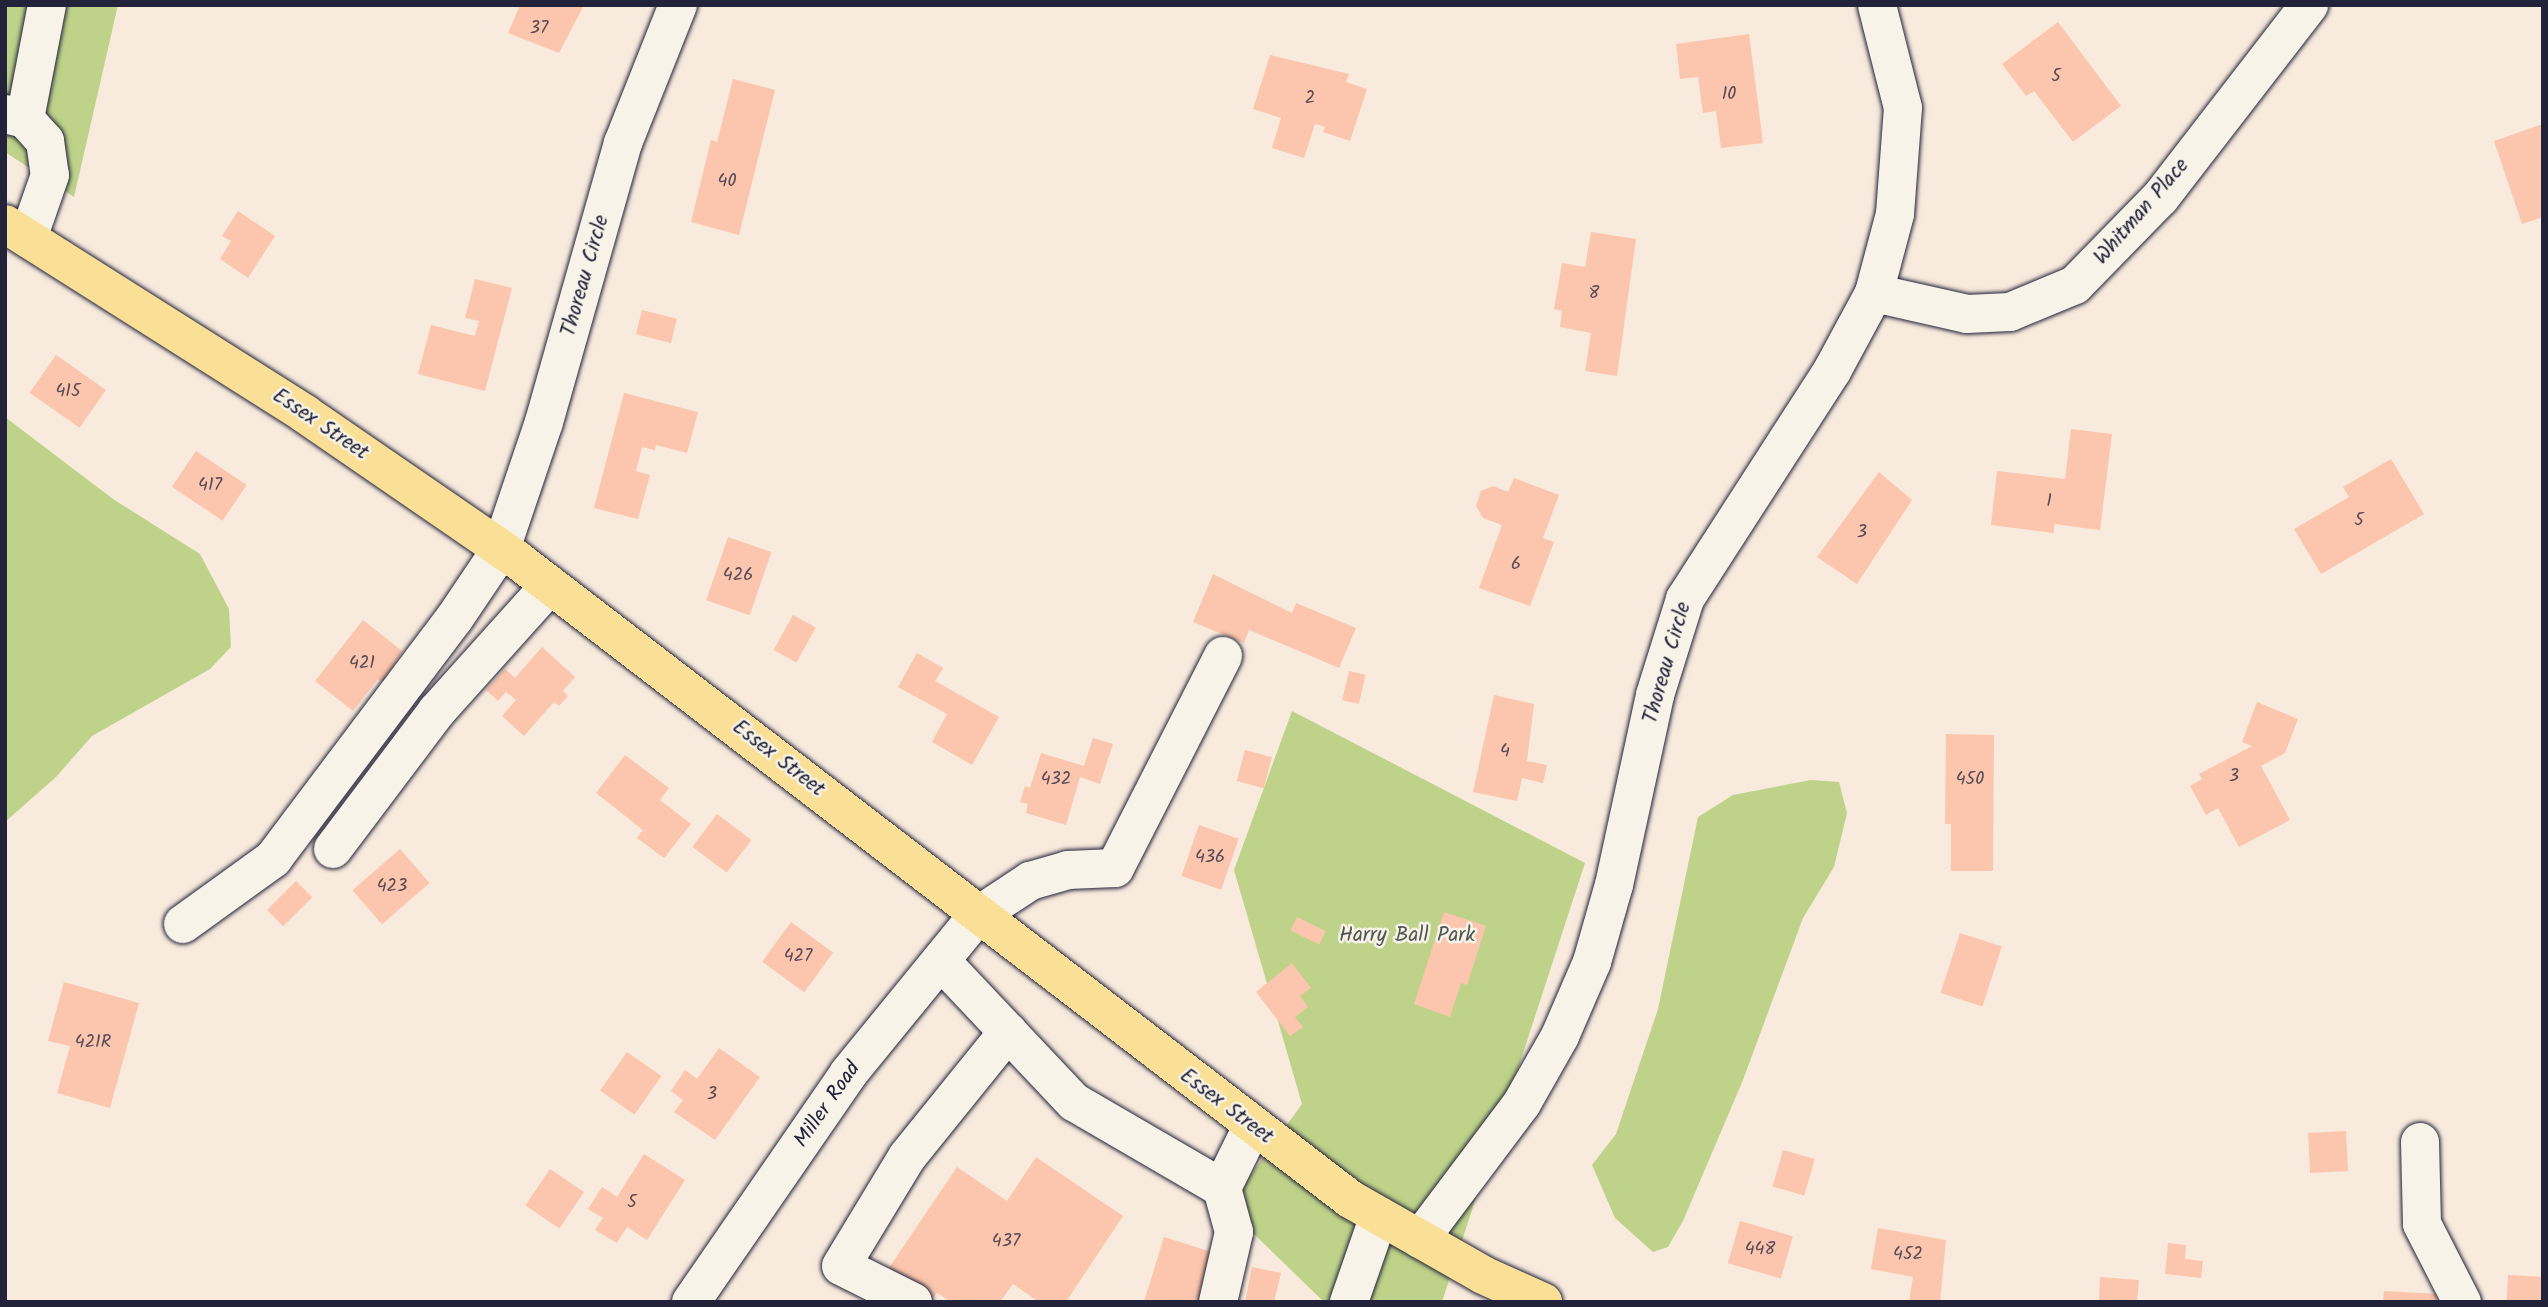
<!DOCTYPE html>
<html>
<head>
<meta charset="utf-8">
<style>
  body { margin:0 }
  #map { position:relative; width:2548px; height:1307px; overflow:hidden; background:#f8eadc; font-family:Kalam,sans-serif }
  div>[style] { position:absolute }
  [style*='--x'] { left:calc(var(--x)*1px); top:calc(var(--y)*1px); width:calc(var(--w)*1px); rotate:calc(var(--a)*1deg) }
  .green>* { inset:0; background:#bed389 }
  .building>* { inset:0; background:#fbc6ad; transform-origin:0 0 }
  .roads { filter:drop-shadow(0 0 2px #22223b) drop-shadow(0 0 2px #22223b) }
  .minor>* { height:38px; margin:-19px; padding:0 19px; transform-origin:19px; border-radius:19px; background:#f7f3e8 }
  .major>* { height:38px; margin:-19px; padding:0 19px; transform-origin:19px; border-radius:19px; background:#fadf96 }
  span { translate:-50% -50%; white-space:nowrap; text-align:center; line-height:1.15; -webkit-text-stroke:5px #f7f3e8; paint-order:stroke }
  .number-label { font-size:18px; color:#584b58 }
  .number-label span { -webkit-text-stroke-width:0 }
  .street-label { font-size:21px; color:#22223b }
  .park-label { font-size:21px; color:#515752 }
  .frame { position:absolute; inset:0; border:7px solid #22223b; pointer-events:none }
</style>
</head>
<body>
<div id="map">
  <div class="green">
    <i style="clip-path:polygon(5px 5px,118px 5px,74px 197px,5px 152px)"></i>
    <i style="clip-path:polygon(5px 417px,113px 499px,200px 554px,229px 609px,231px 647px,210px 669px,92px 736px,56px 777px,5px 822px)"></i>
    <i style="clip-path:polygon(1292px 711px,1585px 863px,1442px 1302px,1324px 1302px,1227px 1208px,1302px 1104px,1234px 870px)"></i>
    <i style="clip-path:polygon(1811px 780px,1839px 782px,1847px 813px,1834px 867px,1803px 918px,1743px 1080px,1683px 1221px,1668px 1247px,1653px 1252px,1615px 1218px,1592px 1165px,1616px 1134px,1658px 1009px,1698px 817px,1733px 795px)"></i>
  </div>
  <div class="building">
    <i style="clip-path:polygon(520px 5px,584px 5px,559px 53px,508px 33px)"></i>
    <i style="clip-path:polygon(2058px 22px,2121px 106px,2073px 142px,2034px 91px,2026px 96px,2002px 64px)"></i>
    <i style="clip-path:polygon(1749px 34px,1763px 143px,1721px 148px,1716px 111px,1703px 113px,1698px 77px,1680px 79px,1676px 44px)"></i>
    <i style="clip-path:polygon(1270px 55px,1349px 74px,1346px 82px,1367px 89px,1350px 141px,1323px 132px,1325px 127px,1315px 124px,1304px 158px,1272px 148px,1281px 118px,1253px 109px)"></i>
    <i style="clip-path:polygon(733px 79px,775px 90px,739px 235px,691px 222px,711px 140px,717px 142px)"></i>
    <i style="clip-path:polygon(2543px 124px,2543px 217px,2522px 224px,2494px 141px)"></i>
    <i style="clip-path:polygon(238px 211px,275px 236px,248px 278px,220px 259px,231px 241px,222px 236px)"></i>
    <i style="clip-path:polygon(1591px 232px,1636px 239px,1617px 376px,1585px 371px,1591px 333px,1560px 327px,1562px 311px,1554px 309px,1562px 263px,1585px 267px)"></i>
    <i style="clip-path:polygon(475px 279px,512px 288px,485px 391px,418px 374px,431px 325px,475px 336px,479px 321px,465px 318px)"></i>
    <i style="left:642px;top:310px;width:36px;height:25px;rotate:14deg"></i>
    <i style="left:56px;top:355px;width:61px;height:46px;rotate:35deg"></i>
    <i style="clip-path:polygon(624px 393px,698px 412px,687px 453px,656px 445px,655px 450px,642px 447px,636px 471px,650px 475px,638px 519px,594px 508px)"></i>
    <i style="clip-path:polygon(2071px 429px,2112px 434px,2100px 530px,2054px 524px,2054px 533px,1991px 525px,1997px 471px,2065px 479px)"></i>
    <i style="left:196px;top:451px;width:61px;height:43px;rotate:34deg"></i>
    <i style="clip-path:polygon(2391px 459px,2424px 514px,2321px 574px,2294px 529px,2349px 497px,2343px 487px)"></i>
    <i style="clip-path:polygon(1879px 472px,1912px 500px,1857px 584px,1817px 557px)"></i>
    <i style="clip-path:polygon(1514px 478px,1559px 495px,1543px 538px,1554px 542px,1530px 606px,1479px 588px,1502px 525px,1483px 518px,1476px 506px,1481px 491px,1493px 486px,1508px 492px)"></i>
    <i style="left:728px;top:537px;width:46px;height:67px;rotate:19deg"></i>
    <i style="clip-path:polygon(1213px 574px,1292px 613px,1296px 603px,1356px 628px,1339px 668px,1249px 630px,1244px 643px,1193px 622px)"></i>
    <i style="left:793px;top:615px;width:26px;height:40px;rotate:29deg"></i>
    <i style="clip-path:polygon(363px 620px,402px 651px,383px 684px,378px 679px,353px 711px,315px 681px)"></i>
    <i style="clip-path:polygon(542px 647px,575px 677px,563px 691px,568px 696px,559px 706px,554px 702px,524px 736px,502px 716px,516px 700px,506px 692px,498px 701px,486px 690px,505px 669px,515px 678px)"></i>
    <i style="clip-path:polygon(917px 653px,943px 668px,935px 681px,999px 717px,972px 765px,932px 742px,947px 714px,898px 687px)"></i>
    <i style="left:1349px;top:671px;width:17px;height:30px;rotate:13deg"></i>
    <i style="clip-path:polygon(1494px 695px,1534px 704px,1527px 761px,1547px 765px,1543px 783px,1522px 778px,1517px 801px,1473px 792px)"></i>
    <i style="clip-path:polygon(2257px 702px,2298px 719px,2285px 753px,2261px 766px,2290px 820px,2239px 847px,2218px 808px,2206px 815px,2190px 786px,2202px 779px,2199px 774px,2252px 746px,2242px 742px)"></i>
    <i style="clip-path:polygon(1946px 734px,1994px 735px,1993px 871px,1951px 871px,1951px 824px,1945px 824px)"></i>
    <i style="clip-path:polygon(1093px 738px,1113px 744px,1100px 784px,1080px 777px,1066px 825px,1026px 813px,1028px 804px,1020px 802px,1025px 786px,1030px 788px,1041px 753px,1084px 766px)"></i>
    <i style="left:1245px;top:750px;width:28px;height:32px;rotate:15deg"></i>
    <i style="clip-path:polygon(625px 755px,669px 788px,660px 800px,691px 824px,664px 858px,637px 838px,643px 830px,596px 793px)"></i>
    <i style="left:717px;top:814px;width:43px;height:41px;rotate:37deg"></i>
    <i style="left:1199px;top:825px;width:42px;height:54px;rotate:19deg"></i>
    <i style="left:400px;top:849px;width:45px;height:63px;rotate:49deg"></i>
    <i style="left:296px;top:881px;width:23px;height:41px;rotate:45deg"></i>
    <i style="clip-path:polygon(1444px 912px,1486px 926px,1467px 985px,1461px 983px,1450px 1017px,1414px 1004px)"></i>
    <i style="left:1297px;top:917px;width:32px;height:15px;rotate:26deg"></i>
    <i style="left:791px;top:922px;width:52px;height:49px;rotate:36deg"></i>
    <i style="left:1960px;top:933px;width:44px;height:63px;rotate:18deg"></i>
    <i style="clip-path:polygon(1292px 963px,1311px 988px,1300px 996px,1308px 1007px,1295px 1017px,1303px 1027px,1290px 1036px,1256px 992px)"></i>
    <i style="clip-path:polygon(64px 982px,139px 1003px,110px 1108px,57px 1093px,70px 1046px,48px 1041px)"></i>
    <i style="clip-path:polygon(719px 1048px,760px 1077px,715px 1140px,674px 1112px,683px 1100px,671px 1091px,685px 1070px,697px 1079px)"></i>
    <i style="left:627px;top:1052px;width:42px;height:47px;rotate:35deg"></i>
    <i style="left:2346px;top:1131px;width:40px;height:38px;rotate:87deg"></i>
    <i style="left:1783px;top:1150px;width:33px;height:38px;rotate:16deg"></i>
    <i style="clip-path:polygon(644px 1154px,685px 1180px,647px 1240px,627px 1227px,617px 1243px,595px 1230px,603px 1218px,588px 1209px,602px 1187px,617px 1197px)"></i>
    <i style="clip-path:polygon(1036px 1157px,1123px 1216px,1066px 1302px,1039px 1302px,1013px 1284px,1000px 1302px,951px 1302px,937px 1293px,933px 1298px,889px 1268px,957px 1167px,1007px 1201px)"></i>
    <i style="left:550px;top:1169px;width:41px;height:44px;rotate:34deg"></i>
    <i style="left:1740px;top:1221px;width:55px;height:44px;rotate:16deg"></i>
    <i style="clip-path:polygon(1878px 1228px,1946px 1240px,1940px 1302px,1909px 1302px,1913px 1277px,1871px 1269px)"></i>
    <i style="clip-path:polygon(1164px 1237px,1215px 1253px,1200px 1302px,1144px 1302px)"></i>
    <i style="clip-path:polygon(2168px 1243px,2186px 1245px,2185px 1259px,2203px 1261px,2201px 1278px,2165px 1274px)"></i>
    <i style="clip-path:polygon(1252px 1267px,1281px 1273px,1274px 1302px,1245px 1302px)"></i>
    <i style="left:2508px;top:1275px;width:35px;height:27px;rotate:3deg"></i>
    <i style="clip-path:polygon(2100px 1277px,2139px 1280px,2137px 1302px,2099px 1302px)"></i>
    <i style="clip-path:polygon(2384px 1291px,2437px 1294px,2436px 1302px,2383px 1302px)"></i>
  </div>
  <div class="roads">
    <div class="minor">
      <i style="--x:5;--y:114;--w:21;--a:14"></i>
      <i style="--x:25;--y:119;--w:30;--a:48"></i>
      <i style="--x:45;--y:141;--w:34;--a:82"></i>
      <i style="--x:50;--y:175;--w:67;--a:109.2"></i>
      <i style="--x:25;--y:119;--w:116;--a:-79.1"></i>
      <i style="--x:1874;--y:293;--w:95;--a:12.7"></i>
      <i style="--x:1967;--y:314;--w:43;--a:-2.7"></i>
      <i style="--x:2010;--y:312;--w:70;--a:-22.6"></i>
      <i style="--x:2075;--y:285;--w:122;--a:-45.7"></i>
      <i style="--x:2160;--y:198;--w:244;--a:-52.3"></i>
      <i style="--x:333;--y:849;--w:173;--a:-53"></i>
      <i style="--x:437;--y:711;--w:169;--a:-48.1"></i>
      <i style="--x:183;--y:924;--w:111;--a:-35.8"></i>
      <i style="--x:273;--y:859;--w:301;--a:-53"></i>
      <i style="--x:454;--y:619;--w:84;--a:-56.1"></i>
      <i style="--x:501;--y:549;--w:134;--a:-71.3"></i>
      <i style="--x:544;--y:422;--w:290;--a:-74.2"></i>
      <i style="--x:623;--y:143;--w:149;--a:-68.3"></i>
      <i style="--x:941;--y:961;--w:194;--a:46.7"></i>
      <i style="--x:1074;--y:1102;--w:171;--a:30.2"></i>
      <i style="--x:1222;--y:1188;--w:68;--a:-63.8"></i>
      <i style="--x:2420;--y:1142;--w:82;--a:88.6"></i>
      <i style="--x:2422;--y:1224;--w:88;--a:62.9"></i>
      <i style="--x:1420;--y:1239;--w:170;--a:-53.1"></i>
      <i style="--x:1522;--y:1103;--w:77;--a:-60.4"></i>
      <i style="--x:1560;--y:1036;--w:81;--a:-66.6"></i>
      <i style="--x:1592;--y:962;--w:80;--a:-74.1"></i>
      <i style="--x:1614;--y:885;--w:194;--a:-77.8"></i>
      <i style="--x:1655;--y:695;--w:101;--a:-72.6"></i>
      <i style="--x:1685;--y:599;--w:271;--a:-57.2"></i>
      <i style="--x:1832;--y:371;--w:89;--a:-61.7"></i>
      <i style="--x:1874;--y:293;--w:82;--a:-75.1"></i>
      <i style="--x:1895;--y:214;--w:106;--a:-85.7"></i>
      <i style="--x:1903;--y:108;--w:106;--a:-104.2"></i>
      <i style="--x:691;--y:1302;--w:277;--a:-55.4"></i>
      <i style="--x:848;--y:1074;--w:204;--a:-50.8"></i>
      <i style="--x:977;--y:916;--w:64;--a:-33.4"></i>
      <i style="--x:1030;--y:881;--w:40;--a:-16"></i>
      <i style="--x:1068;--y:870;--w:47;--a:-2.4"></i>
      <i style="--x:1115;--y:868;--w:238;--a:-63"></i>
      <i style="--x:913;--y:1302;--w:80;--a:-153.4"></i>
      <i style="--x:841;--y:1266;--w:127;--a:-58.8"></i>
      <i style="--x:907;--y:1157;--w:161;--a:-51.1"></i>
      <i style="--x:1218;--y:1302;--w:72;--a:-77.1"></i>
      <i style="--x:1234;--y:1232;--w:46;--a:-105.3"></i>
      <i style="--x:1349;--y:1302;--w:91;--a:-70.8"></i>
    </div>
    <div class="major">
      <i style="--x:5;--y:224;--w:355;--a:32.3"></i>
      <i style="--x:305;--y:414;--w:256;--a:34.5"></i>
      <i style="--x:516;--y:559;--w:1051;--a:37.5"></i>
      <i style="--x:1350;--y:1199;--w:153;--a:29.7"></i>
      <i style="--x:1483;--y:1275;--w:66;--a:24.2"></i>
    </div>
  </div>
  <div class="number-label">
    <span style="left:539px;top:29px">37</span>
    <span style="left:2056px;top:77px">5</span>
    <span style="left:1729px;top:95px">10</span>
    <span style="left:1310px;top:99px">2</span>
    <span style="left:727px;top:182px">40</span>
    <span style="left:1594px;top:294px">8</span>
    <span style="left:68px;top:392px">415</span>
    <span style="left:210px;top:486px">417</span>
    <span style="left:2049px;top:502px">1</span>
    <span style="left:2359px;top:521px">5</span>
    <span style="left:1862px;top:533px">3</span>
    <span style="left:1516px;top:565px">6</span>
    <span style="left:738px;top:576px">426</span>
    <span style="left:362px;top:664px">421</span>
    <span style="left:1505px;top:752px">4</span>
    <span style="left:2234px;top:777px">3</span>
    <span style="left:1056px;top:780px">432</span>
    <span style="left:1970px;top:780px">450</span>
    <span style="left:1210px;top:858px">436</span>
    <span style="left:392px;top:887px">423</span>
    <span style="left:798px;top:957px">427</span>
    <span style="left:93px;top:1043px">421R</span>
    <span style="left:712px;top:1095px">3</span>
    <span style="left:632px;top:1203px">5</span>
    <span style="left:1006px;top:1242px">437</span>
    <span style="left:1760px;top:1250px">448</span>
    <span style="left:1908px;top:1255px">452</span>
  </div>
  <div class="street-label">
    <span style="left:2142px;top:212px;rotate:-49deg">Whitman Place</span>
    <span style="left:586px;top:276px;rotate:-74deg">Thoreau Circle</span>
    <span style="left:320px;top:425px;rotate:34deg">Essex Street</span>
    <span style="left:1668px;top:663px;rotate:-74deg">Thoreau Circle</span>
    <span style="left:778px;top:759px;rotate:38deg">Essex Street</span>
    <span style="left:828px;top:1105px;rotate:-55deg">Miller Road</span>
    <span style="left:1226px;top:1107px;rotate:37deg">Essex Street</span>
  </div>
  <div class="park-label">
    <span style="left:1407px;top:936px">Harry Ball Park</span>
  </div>
  <div class="frame"></div>
</div>
</body>
</html>
